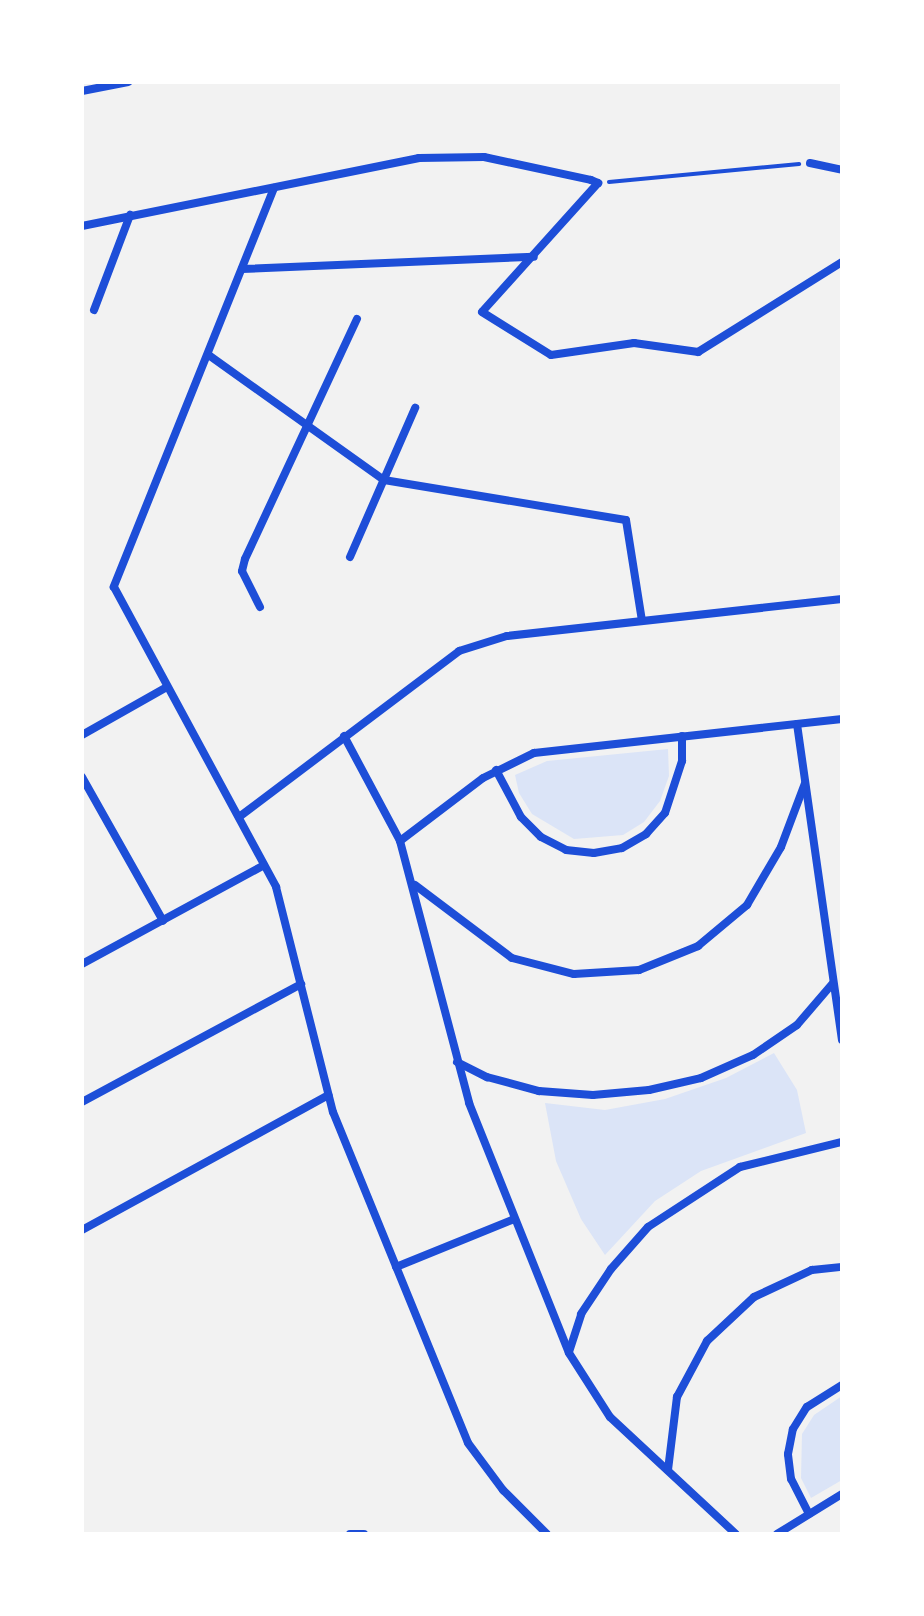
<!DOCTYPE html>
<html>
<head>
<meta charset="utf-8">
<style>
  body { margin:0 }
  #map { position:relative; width:924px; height:1616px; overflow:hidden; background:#f2f2f2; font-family:"Space Grotesk",sans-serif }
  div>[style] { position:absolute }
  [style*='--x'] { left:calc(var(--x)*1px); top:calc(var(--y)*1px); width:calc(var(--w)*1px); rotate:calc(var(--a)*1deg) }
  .green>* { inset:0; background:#dbe4f7 }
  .path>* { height:4px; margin:-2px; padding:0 2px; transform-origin:2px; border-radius:2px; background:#1d4ed8 }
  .minor>* { height:8px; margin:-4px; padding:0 4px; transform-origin:4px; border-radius:4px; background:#1d4ed8 }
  span { translate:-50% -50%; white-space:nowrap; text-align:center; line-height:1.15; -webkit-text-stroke:7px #fff; paint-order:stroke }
  .frame { position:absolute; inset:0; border:84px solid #fff; pointer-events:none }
</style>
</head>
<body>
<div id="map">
  <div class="green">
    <i style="clip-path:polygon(668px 749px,669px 776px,660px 801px,644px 822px,623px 835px,574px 839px,532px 814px,519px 793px,515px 775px,547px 761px)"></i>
    <i style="clip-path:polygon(774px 1053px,797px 1090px,806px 1133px,701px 1171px,655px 1201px,605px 1255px,581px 1219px,556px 1161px,545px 1103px,605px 1110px,665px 1099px,726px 1078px)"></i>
    <i style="clip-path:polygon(842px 1396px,842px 1480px,811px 1498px,801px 1478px,802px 1434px,814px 1415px)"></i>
  </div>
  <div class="path">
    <i style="--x:609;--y:182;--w:191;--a:-5.4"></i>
  </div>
  <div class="minor">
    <i style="--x:82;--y:91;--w:47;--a:-11.1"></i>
    <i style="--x:810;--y:163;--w:33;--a:12"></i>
    <i style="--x:274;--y:188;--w:430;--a:111.9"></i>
    <i style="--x:114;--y:587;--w:341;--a:61.6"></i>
    <i style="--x:276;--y:887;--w:232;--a:75.8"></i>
    <i style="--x:333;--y:1112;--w:357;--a:67.8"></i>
    <i style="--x:468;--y:1443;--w:59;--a:53.3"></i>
    <i style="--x:503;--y:1490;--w:62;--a:45"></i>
    <i style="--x:82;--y:226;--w:344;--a:-11.4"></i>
    <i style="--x:419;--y:158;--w:65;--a:-0.9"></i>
    <i style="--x:484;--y:157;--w:109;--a:12.1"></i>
    <i style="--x:591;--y:180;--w:8;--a:23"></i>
    <i style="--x:598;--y:183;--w:173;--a:132"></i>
    <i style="--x:482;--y:312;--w:81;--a:31.9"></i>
    <i style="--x:551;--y:355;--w:84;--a:-8.2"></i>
    <i style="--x:634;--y:343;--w:65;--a:8"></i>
    <i style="--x:698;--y:352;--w:170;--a:-32"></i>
    <i style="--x:242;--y:269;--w:292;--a:-2.4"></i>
    <i style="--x:94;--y:310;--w:102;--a:-69.2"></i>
    <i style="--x:210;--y:356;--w:214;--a:35.5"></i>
    <i style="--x:384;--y:480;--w:245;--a:9.4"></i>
    <i style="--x:626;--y:520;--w:102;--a:81"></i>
    <i style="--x:350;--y:557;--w:163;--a:-66.4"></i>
    <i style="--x:260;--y:607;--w:40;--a:-116.6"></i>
    <i style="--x:242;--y:571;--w:12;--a:-76"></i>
    <i style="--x:245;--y:559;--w:265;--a:-65"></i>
    <i style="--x:797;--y:724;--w:319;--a:81.9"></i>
    <i style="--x:82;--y:735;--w:95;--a:-29.5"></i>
    <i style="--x:344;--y:736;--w:119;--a:61.9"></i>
    <i style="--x:400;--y:841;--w:271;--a:75.2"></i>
    <i style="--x:469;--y:1103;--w:269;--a:68.2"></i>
    <i style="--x:569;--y:1353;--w:76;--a:57.4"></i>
    <i style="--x:610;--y:1417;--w:172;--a:42.9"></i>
    <i style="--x:496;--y:770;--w:53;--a:62"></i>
    <i style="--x:521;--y:817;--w:28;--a:45"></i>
    <i style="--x:541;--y:837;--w:28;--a:27"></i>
    <i style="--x:566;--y:850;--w:28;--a:6"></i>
    <i style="--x:594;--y:853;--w:28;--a:-10"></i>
    <i style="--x:622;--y:848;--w:28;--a:-30"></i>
    <i style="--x:646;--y:834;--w:28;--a:-48"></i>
    <i style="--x:665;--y:813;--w:55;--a:-71.9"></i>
    <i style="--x:682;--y:761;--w:25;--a:-90"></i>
    <i style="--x:82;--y:777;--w:165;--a:60.6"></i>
    <i style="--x:239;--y:817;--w:276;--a:-37"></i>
    <i style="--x:459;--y:651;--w:50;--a:-17.4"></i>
    <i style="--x:507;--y:636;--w:337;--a:-6.3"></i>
    <i style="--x:400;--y:841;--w:104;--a:-37.2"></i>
    <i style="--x:483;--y:778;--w:57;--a:-26.1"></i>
    <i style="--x:534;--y:753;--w:310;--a:-6.3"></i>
    <i style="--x:415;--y:885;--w:121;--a:37"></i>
    <i style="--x:512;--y:958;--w:64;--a:14.5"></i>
    <i style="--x:574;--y:974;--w:65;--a:-3.5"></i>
    <i style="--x:639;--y:970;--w:64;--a:-22.1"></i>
    <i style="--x:698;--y:946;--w:64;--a:-39.9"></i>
    <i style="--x:747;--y:905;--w:67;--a:-59.6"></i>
    <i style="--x:781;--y:847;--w:68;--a:-69.4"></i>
    <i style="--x:82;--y:964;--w:207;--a:-28.5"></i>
    <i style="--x:457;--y:1062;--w:34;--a:27"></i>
    <i style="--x:487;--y:1077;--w:54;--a:15.1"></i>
    <i style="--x:539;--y:1091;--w:54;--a:4.2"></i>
    <i style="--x:593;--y:1095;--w:56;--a:-5.1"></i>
    <i style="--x:649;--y:1090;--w:53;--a:-13"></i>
    <i style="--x:701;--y:1078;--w:57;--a:-23.9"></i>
    <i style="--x:753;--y:1055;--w:53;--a:-34.3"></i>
    <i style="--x:797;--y:1025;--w:55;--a:-49.4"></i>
    <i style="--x:82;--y:1102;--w:249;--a:-28.3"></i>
    <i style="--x:82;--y:1230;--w:281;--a:-28.7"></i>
    <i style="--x:396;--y:1267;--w:127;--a:-22.1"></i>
    <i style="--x:569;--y:1352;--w:40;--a:-72"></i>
    <i style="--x:581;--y:1314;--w:54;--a:-56.3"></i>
    <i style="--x:611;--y:1269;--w:56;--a:-48.6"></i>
    <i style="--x:648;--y:1227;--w:110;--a:-33.1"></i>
    <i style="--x:740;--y:1167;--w:105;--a:-13.8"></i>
    <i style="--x:668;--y:1470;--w:74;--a:-83"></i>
    <i style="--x:677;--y:1397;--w:64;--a:-61.8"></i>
    <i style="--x:707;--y:1341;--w:64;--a:-43.1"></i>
    <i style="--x:754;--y:1297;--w:64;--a:-25"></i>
    <i style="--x:812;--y:1270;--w:30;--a:-6"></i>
    <i style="--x:809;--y:1514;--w:39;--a:-117"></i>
    <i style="--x:791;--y:1479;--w:25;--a:-97"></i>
    <i style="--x:788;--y:1454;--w:25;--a:-79"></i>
    <i style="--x:793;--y:1429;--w:26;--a:-58"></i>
    <i style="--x:807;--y:1407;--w:41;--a:-32.2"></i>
    <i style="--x:350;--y:1534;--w:14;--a:0"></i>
    <i style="--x:777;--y:1534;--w:76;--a:-31.6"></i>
  </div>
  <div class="frame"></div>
</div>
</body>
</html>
